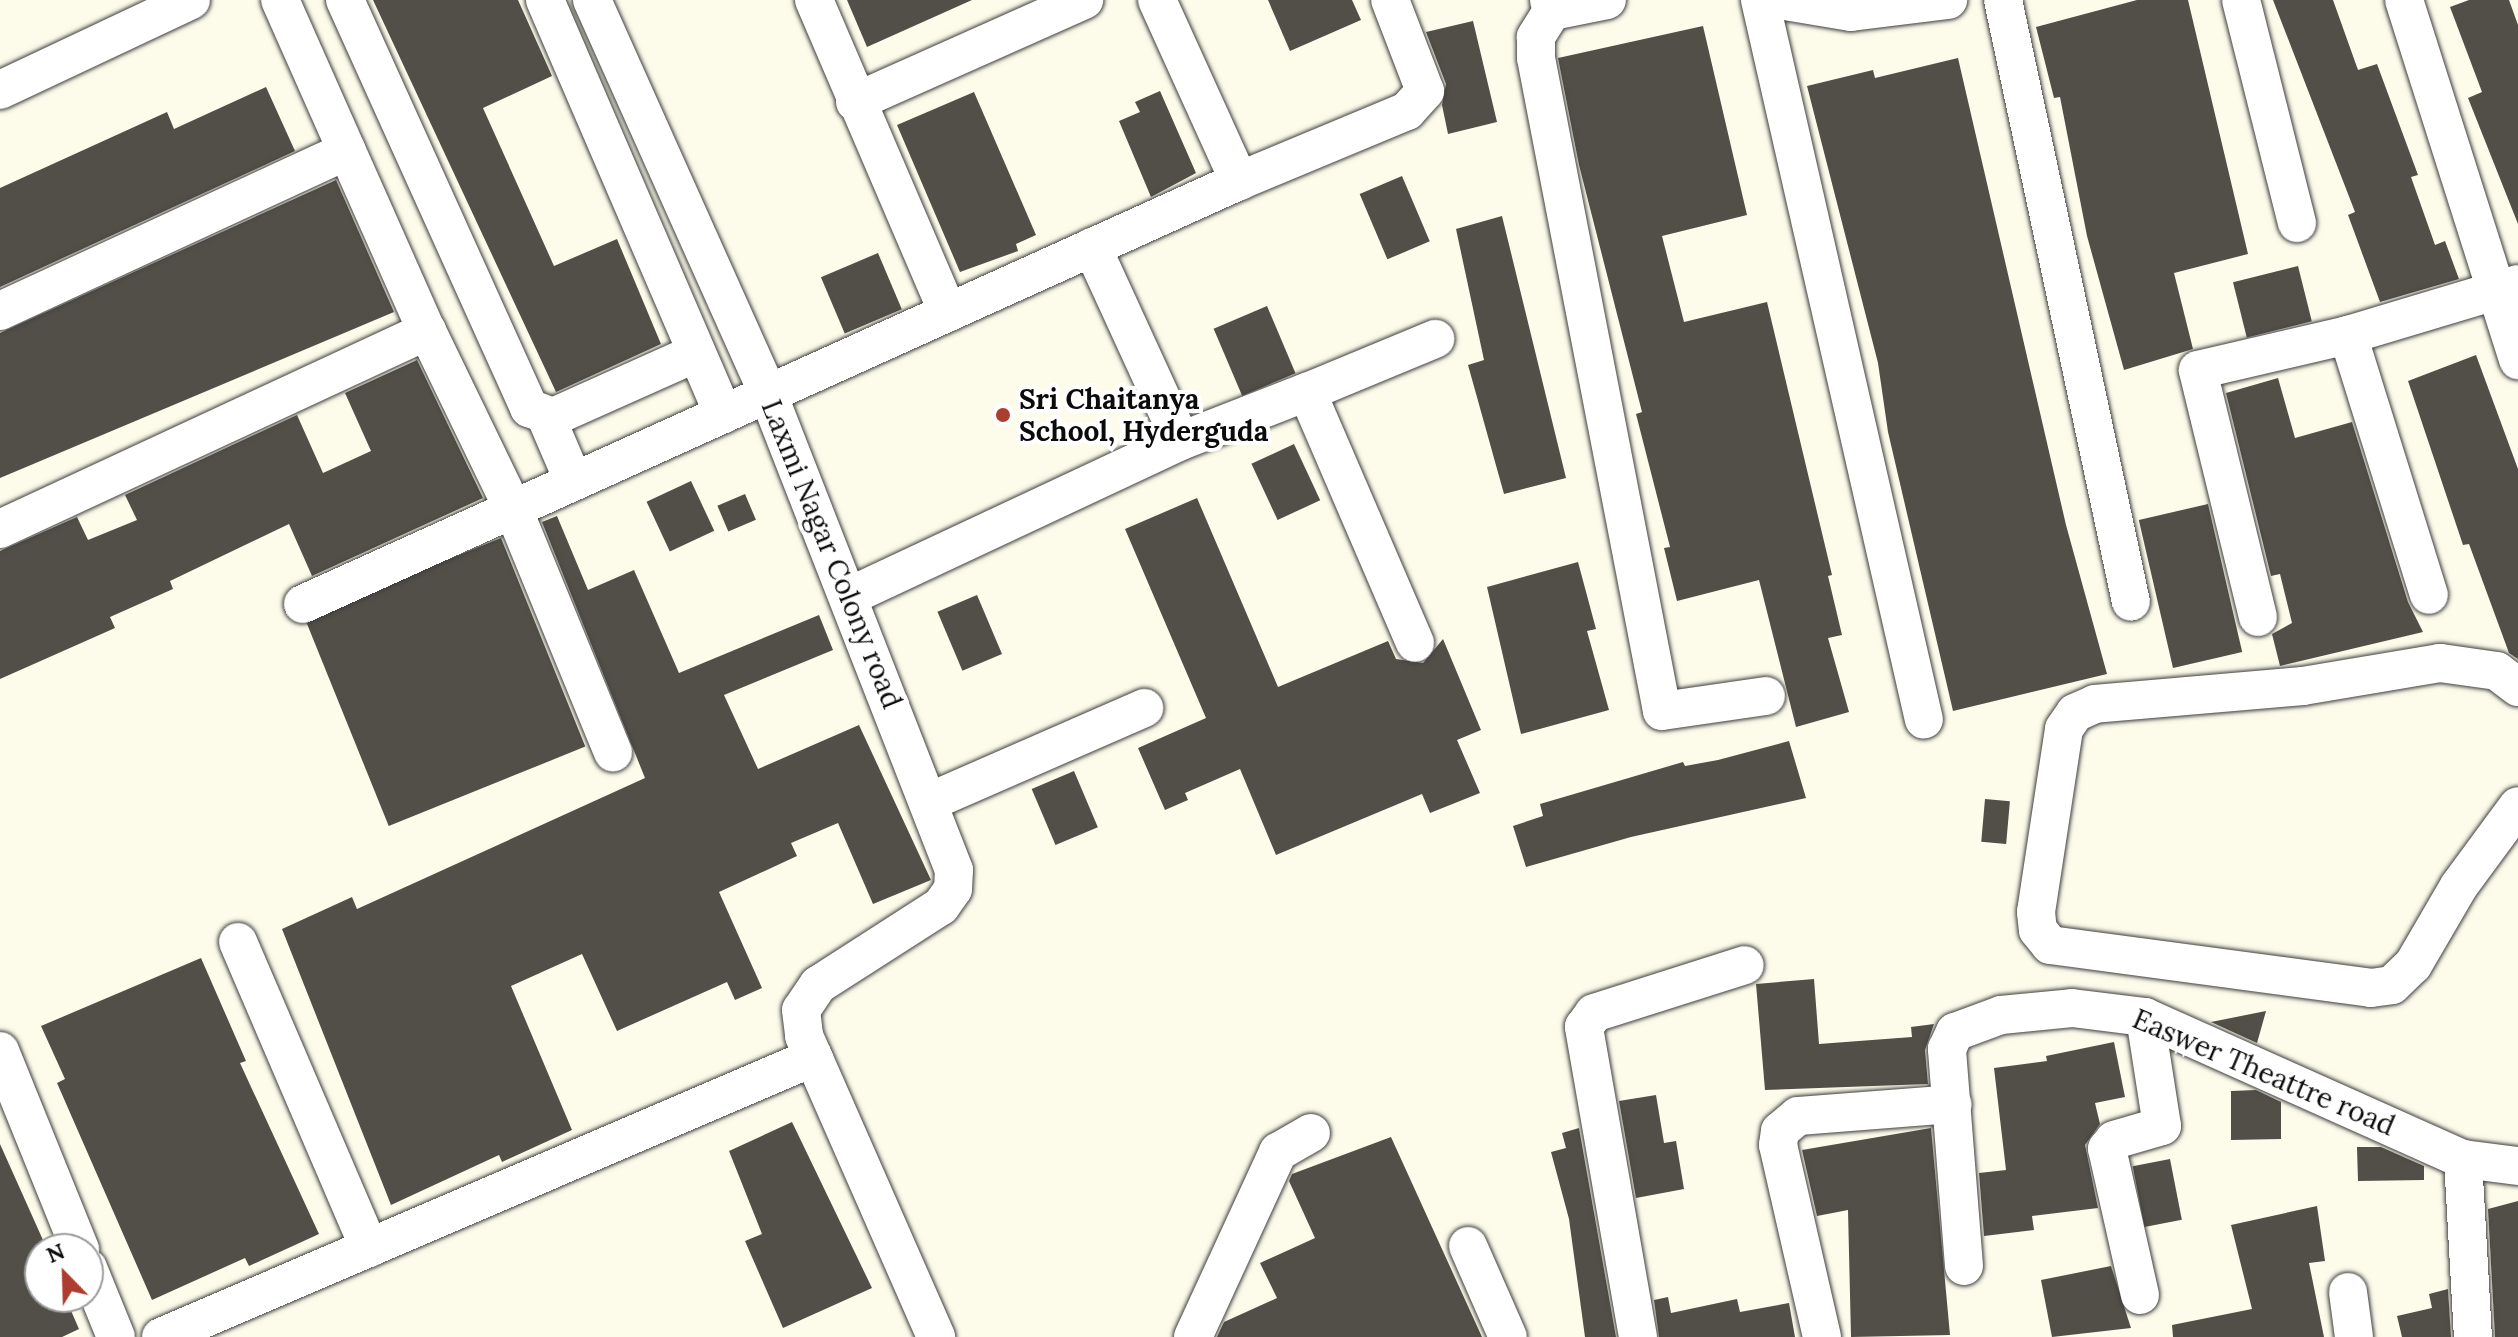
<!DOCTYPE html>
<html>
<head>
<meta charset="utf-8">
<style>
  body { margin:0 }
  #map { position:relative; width:2518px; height:1337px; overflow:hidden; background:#fdfceb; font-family:Lora,serif }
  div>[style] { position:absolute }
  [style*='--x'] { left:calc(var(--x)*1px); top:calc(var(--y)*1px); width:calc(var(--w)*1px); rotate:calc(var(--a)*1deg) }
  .building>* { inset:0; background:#524e48; transform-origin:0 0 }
  .roads { filter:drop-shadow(0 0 2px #3e3e3e) drop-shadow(0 0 2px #3e3e3e) }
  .minor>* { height:38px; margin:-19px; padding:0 19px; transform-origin:19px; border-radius:19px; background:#fff }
  .dots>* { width:22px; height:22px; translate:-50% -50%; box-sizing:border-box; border:4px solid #fff; border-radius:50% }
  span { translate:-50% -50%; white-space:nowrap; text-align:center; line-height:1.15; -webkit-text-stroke:8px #fff; paint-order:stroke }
  .poi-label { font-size:28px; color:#0b0b0b; font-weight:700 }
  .left { translate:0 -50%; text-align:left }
  .street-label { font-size:28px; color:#0b0b0b }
  .north { position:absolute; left:24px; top:1233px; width:80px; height:80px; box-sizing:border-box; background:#fff; border:2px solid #9d9d9d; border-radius:50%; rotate:337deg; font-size:22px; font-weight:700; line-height:32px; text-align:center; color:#0b0b0b }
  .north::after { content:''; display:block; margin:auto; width:28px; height:36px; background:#ad3d31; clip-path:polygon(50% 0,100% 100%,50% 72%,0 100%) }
</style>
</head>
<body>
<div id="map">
  <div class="building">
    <i style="clip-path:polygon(373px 0,518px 0,552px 76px,483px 108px,554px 266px,617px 239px,661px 344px,556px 392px)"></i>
    <i style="clip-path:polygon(847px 0,972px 0,867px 47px)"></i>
    <i style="clip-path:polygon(1268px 0,1352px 0,1361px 20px,1290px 51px)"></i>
    <i style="clip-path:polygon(2137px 0,2188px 0,2248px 254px,2174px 273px,2193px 349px,2124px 370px,2087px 236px,2060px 97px,2054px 98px,2036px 27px)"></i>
    <i style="clip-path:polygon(2273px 0,2333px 0,2358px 70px,2377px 64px,2418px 175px,2411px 177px,2435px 245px,2445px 241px,2459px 279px,2380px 302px,2348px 215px,2355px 212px)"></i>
    <i style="clip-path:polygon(2469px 0,2509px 0,2518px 25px,2518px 224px,2468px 98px,2482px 92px,2450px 7px)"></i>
    <i style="clip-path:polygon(1473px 21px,1497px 122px,1448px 134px,1442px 105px,1446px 84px,1426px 32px)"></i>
    <i style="clip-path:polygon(1703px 26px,1747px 215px,1662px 236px,1684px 322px,1767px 302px,1832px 575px,1828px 576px,1842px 635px,1828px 638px,1849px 712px,1796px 727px,1759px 580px,1677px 601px,1664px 548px,1670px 547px,1636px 414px,1642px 412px,1579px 165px,1558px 58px)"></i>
    <i style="clip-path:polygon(1958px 58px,2066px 525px,2107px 674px,1953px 711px,1888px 432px,1878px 363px,1807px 86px,1873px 70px,1875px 78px)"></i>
    <i style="clip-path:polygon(266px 87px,295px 151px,0 287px,0 188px,167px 112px,174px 129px)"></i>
    <i style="clip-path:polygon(1160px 91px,1196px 173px,1151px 197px,1119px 121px,1140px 112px,1135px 102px)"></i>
    <i style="clip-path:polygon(974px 92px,1036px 235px,1016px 244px,1018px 251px,960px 272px,897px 125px)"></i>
    <i style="left:1402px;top:176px;width:71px;height:46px;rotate:67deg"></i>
    <i style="clip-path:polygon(336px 180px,394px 312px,0 478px,0 333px)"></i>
    <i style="clip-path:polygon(1502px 216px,1566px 478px,1504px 494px,1468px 365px,1484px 360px,1456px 229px)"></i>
    <i style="left:878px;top:253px;width:61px;height:62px;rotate:67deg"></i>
    <i style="left:2298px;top:266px;width:57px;height:67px;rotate:76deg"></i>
    <i style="left:1267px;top:306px;width:73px;height:58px;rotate:67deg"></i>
    <i style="clip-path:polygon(2476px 355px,2518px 469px,2518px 659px,2509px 653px,2469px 544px,2463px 545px,2408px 381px)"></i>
    <i style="clip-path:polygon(417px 360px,483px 498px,312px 576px,289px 524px,170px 581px,173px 589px,110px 617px,115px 628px,0 679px,0 551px,77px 517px,88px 540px,137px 520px,125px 495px,297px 415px,323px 473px,371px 451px,345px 393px)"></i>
    <i style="clip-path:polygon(2278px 378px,2295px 438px,2352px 422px,2408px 602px,2423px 632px,2280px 666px,2272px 634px,2292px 623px,2280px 574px,2271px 576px,2226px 393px)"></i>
    <i style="left:1294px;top:444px;width:62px;height:47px;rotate:65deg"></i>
    <i style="left:691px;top:481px;width:55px;height:49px;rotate:65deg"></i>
    <i style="left:745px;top:494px;width:28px;height:30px;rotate:67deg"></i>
    <i style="clip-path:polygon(1197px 498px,1278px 687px,1388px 641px,1396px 659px,1423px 663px,1443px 639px,1481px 730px,1457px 740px,1480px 793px,1430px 813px,1422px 794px,1276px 855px,1240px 769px,1185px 793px,1188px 800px,1165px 810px,1138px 748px,1206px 718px,1125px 529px)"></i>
    <i style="left:2208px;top:504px;width:152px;height:71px;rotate:77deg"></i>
    <i style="clip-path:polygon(557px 516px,588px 590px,634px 570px,679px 673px,819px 615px,833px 650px,724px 695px,758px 769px,859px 725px,931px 880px,873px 904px,838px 823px,791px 843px,797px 856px,719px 892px,762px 988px,735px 1000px,727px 982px,617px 1031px,582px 954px,511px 986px,572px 1130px,502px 1162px,499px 1155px,391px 1205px,282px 929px,352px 897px,357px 909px,645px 778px,542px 522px)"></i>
    <i style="left:501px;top:538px;width:225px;height:212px;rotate:68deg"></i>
    <i style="clip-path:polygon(1578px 562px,1596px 629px,1587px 631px,1609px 710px,1521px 734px,1487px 587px)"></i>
    <i style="left:977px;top:595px;width:64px;height:43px;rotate:67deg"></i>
    <i style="clip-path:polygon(1789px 741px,1806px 798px,1631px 837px,1526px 867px,1513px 826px,1543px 816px,1540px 804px,1683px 762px,1685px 766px,1718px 760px)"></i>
    <i style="left:1074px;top:771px;width:61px;height:46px;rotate:67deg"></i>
    <i style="left:1985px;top:799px;width:25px;height:43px;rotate:5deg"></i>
    <i style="clip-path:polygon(201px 958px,246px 1061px,240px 1063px,319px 1234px,249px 1266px,245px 1258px,152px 1300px,57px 1083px,65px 1079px,41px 1026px)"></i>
    <i style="clip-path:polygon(1814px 979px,1819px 1044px,1912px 1037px,1911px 1027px,1934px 1024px,1925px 1050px,1928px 1084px,1765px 1090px,1756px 984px)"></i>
    <i style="clip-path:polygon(2266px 1011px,2257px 1043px,2211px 1022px)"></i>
    <i style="clip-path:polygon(2114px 1042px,2125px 1097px,2095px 1103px,2100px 1124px,2085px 1145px,2098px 1208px,2032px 1216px,2034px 1230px,1984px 1236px,1979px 1173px,2006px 1170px,1994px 1068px,2047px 1061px,2046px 1056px)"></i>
    <i style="clip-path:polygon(2256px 1090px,2281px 1102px,2281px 1139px,2231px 1140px,2231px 1091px)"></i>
    <i style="clip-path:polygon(1656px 1095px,1664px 1143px,1676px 1141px,1684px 1189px,1636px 1198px,1619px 1101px)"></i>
    <i style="clip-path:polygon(792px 1122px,872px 1288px,783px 1328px,745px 1241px,762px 1234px,729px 1151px)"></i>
    <i style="clip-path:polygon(1579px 1128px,1616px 1337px,1585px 1337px,1569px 1219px,1551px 1152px,1566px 1148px,1562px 1133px)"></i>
    <i style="clip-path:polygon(1931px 1128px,1950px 1335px,1851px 1337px,1848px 1210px,1817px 1216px,1802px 1150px)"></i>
    <i style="clip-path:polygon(1391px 1137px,1482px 1337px,1217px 1337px,1224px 1322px,1277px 1298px,1260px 1263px,1315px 1238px,1289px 1181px,1292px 1174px)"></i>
    <i style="clip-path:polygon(0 1144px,47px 1249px,40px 1249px,40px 1297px,65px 1297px,79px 1329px,62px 1337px,0 1337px)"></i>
    <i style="clip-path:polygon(2357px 1147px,2381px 1147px,2424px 1166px,2424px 1180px,2358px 1181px)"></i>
    <i style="left:2170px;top:1159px;width:62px;height:38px;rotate:79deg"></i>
    <i style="clip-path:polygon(2518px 1201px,2518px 1337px,2495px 1337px,2488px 1209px)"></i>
    <i style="clip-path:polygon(2317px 1206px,2325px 1261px,2309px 1263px,2324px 1337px,2173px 1337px,2172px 1325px,2252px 1309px,2231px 1225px)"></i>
    <i style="clip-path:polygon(2111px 1266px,2131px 1328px,2052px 1337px,2041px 1280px)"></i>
    <i style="clip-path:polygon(2448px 1289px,2451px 1337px,2402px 1337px,2397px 1316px,2432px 1308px,2429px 1294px)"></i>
    <i style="clip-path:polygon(1668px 1297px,1671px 1313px,1737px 1299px,1740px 1312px,1789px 1303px,1795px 1337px,1659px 1337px,1654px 1300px)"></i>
  </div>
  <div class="roads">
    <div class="minor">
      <i style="--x:280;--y:0;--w:362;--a:66.1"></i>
      <i style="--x:427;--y:331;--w:200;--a:64.2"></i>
      <i style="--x:514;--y:511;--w:261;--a:67.7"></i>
      <i style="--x:345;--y:0;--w:448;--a:65.7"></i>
      <i style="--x:529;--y:408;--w:26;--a:21"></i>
      <i style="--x:553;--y:417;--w:157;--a:-24.1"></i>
      <i style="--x:545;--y:0;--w:451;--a:66.7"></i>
      <i style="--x:592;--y:0;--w:432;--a:65.9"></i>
      <i style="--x:768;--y:394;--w:511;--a:68.66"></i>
      <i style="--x:954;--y:870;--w:19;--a:93"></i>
      <i style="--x:953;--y:889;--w:21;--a:125"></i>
      <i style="--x:941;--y:906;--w:146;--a:147.3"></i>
      <i style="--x:818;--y:985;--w:30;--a:124"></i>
      <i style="--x:801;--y:1010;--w:26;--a:83"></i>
      <i style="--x:804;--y:1036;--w:329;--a:66.3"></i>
      <i style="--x:814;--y:0;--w:340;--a:66.8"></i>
      <i style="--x:1157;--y:0;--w:199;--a:65.6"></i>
      <i style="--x:1549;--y:0;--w:11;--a:75"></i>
      <i style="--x:1552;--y:11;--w:31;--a:122"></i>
      <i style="--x:1536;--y:37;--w:21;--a:90"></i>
      <i style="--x:1536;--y:58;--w:665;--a:79.08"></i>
      <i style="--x:1662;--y:711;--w:105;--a:-8.2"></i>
      <i style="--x:1760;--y:0;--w:738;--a:77.17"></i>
      <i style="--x:1779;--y:0;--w:73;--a:9.5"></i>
      <i style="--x:1851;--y:12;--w:98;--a:-7.1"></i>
      <i style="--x:2003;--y:0;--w:615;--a:78"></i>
      <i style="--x:2241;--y:0;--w:230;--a:75.9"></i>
      <i style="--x:2404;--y:0;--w:378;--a:72.4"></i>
      <i style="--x:1552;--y:11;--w:56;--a:-11.3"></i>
      <i style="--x:0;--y:90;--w:211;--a:-25.2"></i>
      <i style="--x:855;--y:102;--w:251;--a:-24"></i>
      <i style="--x:1092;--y:247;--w:213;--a:65.4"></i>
      <i style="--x:0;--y:311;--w:382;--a:-24.8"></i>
      <i style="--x:2348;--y:335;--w:272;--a:72.7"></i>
      <i style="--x:1307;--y:392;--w:139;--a:-22.5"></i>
      <i style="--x:546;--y:417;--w:69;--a:66.8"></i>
      <i style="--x:0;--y:529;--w:471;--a:-24.9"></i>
      <i style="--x:850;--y:596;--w:365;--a:-25.1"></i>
      <i style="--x:1181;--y:441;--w:135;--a:-21.3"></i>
      <i style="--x:1307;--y:392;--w:273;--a:66.7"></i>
      <i style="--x:303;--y:604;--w:1027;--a:-24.32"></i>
      <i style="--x:1239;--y:181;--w:182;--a:-22.6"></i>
      <i style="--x:1407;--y:111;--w:27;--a:-48"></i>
      <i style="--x:1425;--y:91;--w:97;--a:-111"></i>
      <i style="--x:2258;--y:617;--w:254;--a:-103.7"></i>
      <i style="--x:2198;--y:370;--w:154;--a:-13.1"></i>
      <i style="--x:2348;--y:335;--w:177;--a:-16.7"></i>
      <i style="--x:2518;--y:687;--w:26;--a:-143"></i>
      <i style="--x:2497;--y:671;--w:58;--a:-172"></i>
      <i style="--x:2440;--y:663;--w:139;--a:170.5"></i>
      <i style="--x:2303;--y:686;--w:209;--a:175.1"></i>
      <i style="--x:2095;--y:704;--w:22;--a:156"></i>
      <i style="--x:2075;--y:713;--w:19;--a:125"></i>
      <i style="--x:2064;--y:729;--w:185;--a:98.7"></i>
      <i style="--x:2036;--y:912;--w:18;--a:84"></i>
      <i style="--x:2038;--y:930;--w:19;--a:51"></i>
      <i style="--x:2050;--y:945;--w:324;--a:7.6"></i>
      <i style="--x:2371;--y:988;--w:21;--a:-8"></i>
      <i style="--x:2392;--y:985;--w:29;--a:-44"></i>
      <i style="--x:2413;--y:965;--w:91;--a:-59.8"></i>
      <i style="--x:2459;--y:886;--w:99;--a:-53.6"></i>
      <i style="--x:929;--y:802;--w:235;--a:-23.6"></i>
      <i style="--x:238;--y:942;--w:333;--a:66.8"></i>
      <i style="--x:0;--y:1051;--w:214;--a:68"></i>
      <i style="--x:2463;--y:1159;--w:178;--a:86.8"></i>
      <i style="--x:1468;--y:1246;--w:99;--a:66.3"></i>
      <i style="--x:1964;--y:1266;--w:218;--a:-94.5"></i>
      <i style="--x:1947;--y:1049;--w:19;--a:-65"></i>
      <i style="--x:1955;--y:1032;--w:49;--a:-20.3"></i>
      <i style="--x:2001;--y:1015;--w:71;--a:-5.6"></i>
      <i style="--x:2072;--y:1008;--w:74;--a:7"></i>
      <i style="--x:2145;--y:1017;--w:348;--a:24.1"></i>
      <i style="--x:2463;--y:1159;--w:55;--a:7.3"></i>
      <i style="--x:88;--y:1268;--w:74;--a:67.9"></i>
      <i style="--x:2348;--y:1292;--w:45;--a:82.4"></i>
      <i style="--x:2140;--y:1295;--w:150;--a:-102.7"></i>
      <i style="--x:2107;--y:1149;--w:11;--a:-52"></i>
      <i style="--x:2114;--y:1140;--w:50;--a:-16.3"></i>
      <i style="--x:2162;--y:1126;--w:110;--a:-98.9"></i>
      <i style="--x:161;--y:1337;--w:710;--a:-23.21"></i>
      <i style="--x:1193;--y:1337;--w:204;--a:-65.3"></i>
      <i style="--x:1278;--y:1152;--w:38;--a:-30"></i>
      <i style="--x:1638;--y:1337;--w:315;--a:-99.9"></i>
      <i style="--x:1584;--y:1027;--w:17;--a:-54"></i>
      <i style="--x:1594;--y:1013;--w:158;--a:-17.6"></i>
      <i style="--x:1822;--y:1337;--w:197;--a:-102.9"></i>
      <i style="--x:1778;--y:1145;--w:14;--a:-82"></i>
      <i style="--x:1780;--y:1131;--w:23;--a:-40"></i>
      <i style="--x:1798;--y:1116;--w:155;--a:-4.4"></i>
    </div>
  </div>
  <div class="dots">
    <i style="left:1003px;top:415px;background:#ad3d31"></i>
  </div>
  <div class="poi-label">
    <span class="left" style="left:1019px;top:415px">Sri Chaitanya<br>School, Hyderguda</span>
  </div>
  <div class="street-label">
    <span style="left:832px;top:554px;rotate:68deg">Laxmi Nagar Colony road</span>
    <span style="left:2264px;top:1072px;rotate:23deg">Easwer Theattre road</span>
  </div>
  <div class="north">N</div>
</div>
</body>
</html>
